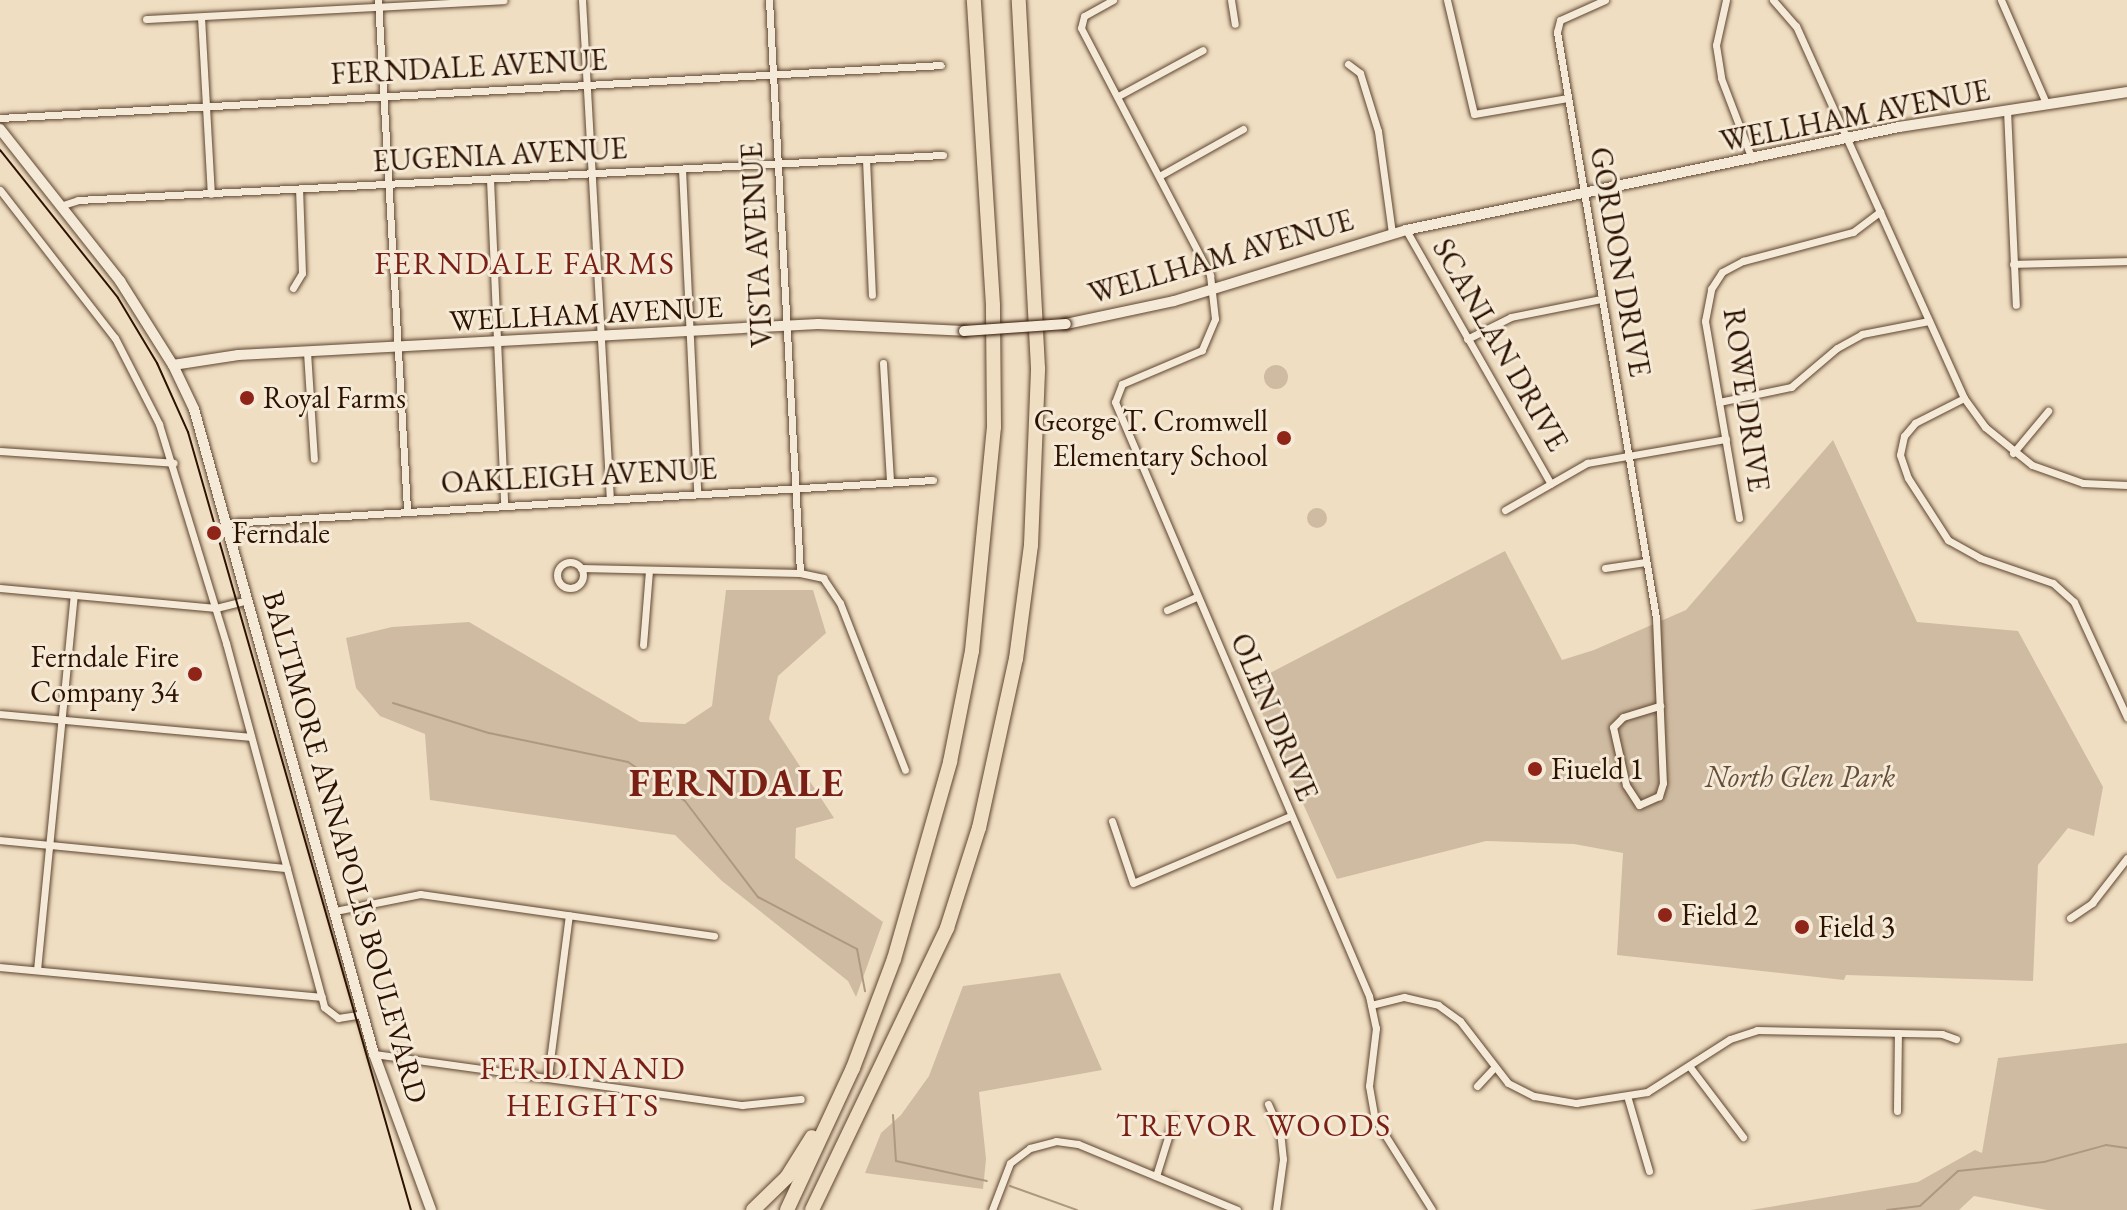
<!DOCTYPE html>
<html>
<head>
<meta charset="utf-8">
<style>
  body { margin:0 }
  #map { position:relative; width:2127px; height:1210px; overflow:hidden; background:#f0dec2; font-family:"EB Garamond",serif }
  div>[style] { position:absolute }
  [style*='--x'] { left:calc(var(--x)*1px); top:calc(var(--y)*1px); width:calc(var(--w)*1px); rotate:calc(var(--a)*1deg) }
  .green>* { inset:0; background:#cfbba1 }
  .round { border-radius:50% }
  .stream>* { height:2px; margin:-1px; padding:0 1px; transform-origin:1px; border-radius:1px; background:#ae9980 }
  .roads { filter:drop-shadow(0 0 2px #5e4530) drop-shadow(0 0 2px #5e4530) }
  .street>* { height:7px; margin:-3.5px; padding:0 3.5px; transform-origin:3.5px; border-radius:3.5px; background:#f5ead7 }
  .street>.ring { margin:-3.5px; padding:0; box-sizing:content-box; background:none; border:7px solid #f5ead7; border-radius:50% }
  .secondary>* { height:10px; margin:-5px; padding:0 5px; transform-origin:5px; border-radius:5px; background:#f5ead7 }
  .highway>* { height:14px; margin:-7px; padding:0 7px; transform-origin:7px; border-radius:7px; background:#f0dec2 }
  .tram>* { height:2px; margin:-1px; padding:0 1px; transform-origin:1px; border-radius:1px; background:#2d1200 }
  .bridges { filter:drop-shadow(0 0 2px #2d1200) drop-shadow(0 0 2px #2d1200) }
  .secondary-bridge>* { height:10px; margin:-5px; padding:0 5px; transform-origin:5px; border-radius:5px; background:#f5ead7 }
  .dots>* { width:22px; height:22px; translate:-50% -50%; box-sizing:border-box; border:4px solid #f5ead7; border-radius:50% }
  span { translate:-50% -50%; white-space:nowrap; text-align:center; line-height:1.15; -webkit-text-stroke:6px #f5ead7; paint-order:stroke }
  .street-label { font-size:30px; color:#2d1200 }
  .poi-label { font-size:30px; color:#2d1200 }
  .left { translate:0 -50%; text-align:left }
  .right { translate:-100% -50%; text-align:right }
  .park-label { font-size:30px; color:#664d38; font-style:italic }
  .neighbourhood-label { font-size:32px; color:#7a1f14; letter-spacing:2px }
  .district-label { font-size:38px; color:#7a1f14; font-weight:700; letter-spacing:2px }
</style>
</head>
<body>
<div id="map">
  <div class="green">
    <i class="round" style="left:1264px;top:365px;width:24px;height:24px"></i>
    <i style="clip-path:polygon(1833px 440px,1917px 622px,2018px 631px,2103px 787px,2094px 836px,2068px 828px,2038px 865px,2033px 981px,1846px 975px,1844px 980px,1617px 955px,1623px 853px,1574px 844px,1486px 841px,1337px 879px,1249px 684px,1505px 551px,1562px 660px,1594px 650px,1686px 610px)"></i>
    <i class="round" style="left:1307px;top:508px;width:20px;height:20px"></i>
    <i style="clip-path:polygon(726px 590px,813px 590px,826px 633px,778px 676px,769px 719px,834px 818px,796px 828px,795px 858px,883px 922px,856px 997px,848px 981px,722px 881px,675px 835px,430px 800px,425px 734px,380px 716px,356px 688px,346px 638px,392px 627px,469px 622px,640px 722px,685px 724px,712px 706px)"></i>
    <i style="clip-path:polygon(1060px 973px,1102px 1070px,979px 1092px,986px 1159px,983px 1189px,865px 1173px,881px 1133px,901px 1115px,929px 1076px,963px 986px)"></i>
    <i style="clip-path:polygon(2127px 1043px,2127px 1210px,2047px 1210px,1974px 1196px,1959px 1210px,1751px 1210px,1918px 1182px,1975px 1150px,1982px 1153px,1998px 1058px)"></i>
  </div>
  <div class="stream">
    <i style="--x:393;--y:703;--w:101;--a:17.4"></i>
    <i style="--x:489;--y:733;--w:142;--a:11.8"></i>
    <i style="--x:628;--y:762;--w:69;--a:34.4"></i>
    <i style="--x:685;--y:801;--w:121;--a:52.8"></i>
    <i style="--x:758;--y:897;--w:112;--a:27.7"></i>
    <i style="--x:857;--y:949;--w:43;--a:79.2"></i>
    <i style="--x:893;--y:1115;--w:46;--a:86.3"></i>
    <i style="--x:896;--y:1161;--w:93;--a:12.4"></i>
    <i style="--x:1010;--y:1186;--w:71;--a:19.7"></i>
    <i style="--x:1887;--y:1210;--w:33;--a:-7"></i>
    <i style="--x:1920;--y:1206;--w:52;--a:-42.6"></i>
    <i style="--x:1958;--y:1171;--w:86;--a:-6"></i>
    <i style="--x:2044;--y:1162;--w:64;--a:-15.3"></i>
    <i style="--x:2106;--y:1145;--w:21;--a:8"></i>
  </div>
  <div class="roads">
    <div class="street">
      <i style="--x:378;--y:0;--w:510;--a:86.74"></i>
      <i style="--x:582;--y:0;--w:499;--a:86.8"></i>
      <i style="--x:769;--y:0;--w:574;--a:86.9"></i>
      <i style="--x:1113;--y:0;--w:33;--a:151"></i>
      <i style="--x:1084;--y:16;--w:12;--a:104"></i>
      <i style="--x:1081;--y:28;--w:279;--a:62.4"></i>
      <i style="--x:1210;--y:275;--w:44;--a:83.5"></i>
      <i style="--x:1215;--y:319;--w:34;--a:113"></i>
      <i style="--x:1202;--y:350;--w:87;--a:157"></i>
      <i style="--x:1122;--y:384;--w:19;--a:111"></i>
      <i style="--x:1115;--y:402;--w:646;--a:66.85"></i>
      <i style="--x:1369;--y:996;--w:33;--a:78"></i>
      <i style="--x:1376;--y:1028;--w:58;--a:96.9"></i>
      <i style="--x:1369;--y:1086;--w:34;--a:80"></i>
      <i style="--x:1375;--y:1119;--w:107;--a:57.9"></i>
      <i style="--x:1231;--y:0;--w:24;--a:81"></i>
      <i style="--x:1447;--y:0;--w:117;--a:76.7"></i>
      <i style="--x:1474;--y:114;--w:95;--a:-9.7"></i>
      <i style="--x:1605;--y:0;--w:49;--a:156"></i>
      <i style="--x:1560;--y:20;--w:12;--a:104"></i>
      <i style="--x:1557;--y:32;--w:594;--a:80.41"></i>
      <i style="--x:1656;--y:618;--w:165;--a:87.6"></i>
      <i style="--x:1663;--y:783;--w:14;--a:107"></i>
      <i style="--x:1659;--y:796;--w:22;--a:156"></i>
      <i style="--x:1639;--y:805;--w:24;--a:-123"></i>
      <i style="--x:1626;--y:785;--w:59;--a:-102.6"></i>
      <i style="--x:1613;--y:727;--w:14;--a:-45"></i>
      <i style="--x:1623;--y:717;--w:39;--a:-17"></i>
      <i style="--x:1726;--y:0;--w:46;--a:102.5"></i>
      <i style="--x:1716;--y:45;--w:33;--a:81"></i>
      <i style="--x:1721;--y:78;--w:87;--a:69.1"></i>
      <i style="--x:1773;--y:0;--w:35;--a:49"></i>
      <i style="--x:1796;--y:26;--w:408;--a:65.7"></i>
      <i style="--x:1964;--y:398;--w:36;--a:54"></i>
      <i style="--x:1985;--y:427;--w:60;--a:39"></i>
      <i style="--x:2032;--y:465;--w:54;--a:19.4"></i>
      <i style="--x:2083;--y:483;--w:44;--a:2.6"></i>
      <i style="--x:2001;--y:0;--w:112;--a:66.4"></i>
      <i style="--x:201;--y:17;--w:177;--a:86.8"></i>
      <i style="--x:146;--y:19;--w:358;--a:-3"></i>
      <i style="--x:1348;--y:64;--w:15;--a:37"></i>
      <i style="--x:1360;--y:73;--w:61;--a:72.8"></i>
      <i style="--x:1378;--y:131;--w:103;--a:82.2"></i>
      <i style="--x:1120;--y:95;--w:94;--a:-28.5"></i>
      <i style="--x:2007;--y:110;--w:195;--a:87.4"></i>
      <i style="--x:0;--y:118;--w:942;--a:-3.22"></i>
      <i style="--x:866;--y:159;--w:136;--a:87.5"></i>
      <i style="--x:682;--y:169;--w:324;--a:87.3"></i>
      <i style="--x:1161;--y:175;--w:94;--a:-29.3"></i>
      <i style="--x:490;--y:179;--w:325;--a:87.5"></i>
      <i style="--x:0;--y:190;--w:187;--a:52.2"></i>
      <i style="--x:115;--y:338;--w:97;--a:62.9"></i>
      <i style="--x:159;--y:424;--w:229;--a:73"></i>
      <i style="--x:226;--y:643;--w:377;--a:74.9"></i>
      <i style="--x:324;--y:1007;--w:18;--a:38"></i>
      <i style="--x:338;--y:1018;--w:25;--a:-9"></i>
      <i style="--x:60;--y:206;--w:19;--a:-18"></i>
      <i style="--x:78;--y:200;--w:866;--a:-2.98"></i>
      <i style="--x:1406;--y:230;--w:292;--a:60.3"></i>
      <i style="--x:2013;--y:264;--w:114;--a:-1.5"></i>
      <i style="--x:293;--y:288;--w:17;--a:-59"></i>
      <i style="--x:302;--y:273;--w:84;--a:-92"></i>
      <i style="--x:1467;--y:339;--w:49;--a:-26.6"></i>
      <i style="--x:1511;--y:317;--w:92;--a:-11.3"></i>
      <i style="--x:307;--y:352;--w:107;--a:86.3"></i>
      <i style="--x:883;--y:363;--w:119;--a:86.6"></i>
      <i style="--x:1964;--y:398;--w:55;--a:153"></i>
      <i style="--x:1915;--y:423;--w:17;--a:130"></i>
      <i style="--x:1904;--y:436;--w:19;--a:102"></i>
      <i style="--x:1900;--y:455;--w:24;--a:71"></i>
      <i style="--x:1908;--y:478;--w:74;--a:57.2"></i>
      <i style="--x:1948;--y:540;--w:37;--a:29"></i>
      <i style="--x:1980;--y:558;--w:77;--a:18.9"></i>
      <i style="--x:2053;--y:583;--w:28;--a:42"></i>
      <i style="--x:2074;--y:602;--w:127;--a:65.3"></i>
      <i style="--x:1719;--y:402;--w:74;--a:-11.8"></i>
      <i style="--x:1791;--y:387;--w:60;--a:-40.3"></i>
      <i style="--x:1837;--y:348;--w:29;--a:-29"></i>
      <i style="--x:1862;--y:334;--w:68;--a:-11"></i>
      <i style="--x:0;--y:451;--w:174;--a:3.9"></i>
      <i style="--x:2013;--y:453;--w:55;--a:-50.2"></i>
      <i style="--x:1505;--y:510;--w:95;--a:-29.8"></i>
      <i style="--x:1587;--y:463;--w:141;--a:-9.8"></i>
      <i style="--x:1739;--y:518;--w:200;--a:-99.8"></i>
      <i style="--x:1705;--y:321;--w:33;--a:-79"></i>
      <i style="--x:1711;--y:289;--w:20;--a:-57"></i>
      <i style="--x:1722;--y:272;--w:24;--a:-28"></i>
      <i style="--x:1743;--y:261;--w:114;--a:-14.8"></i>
      <i style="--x:1853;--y:232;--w:34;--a:-37"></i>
      <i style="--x:228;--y:523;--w:706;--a:-3.49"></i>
      <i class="ring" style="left:557px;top:562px;width:19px;height:19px"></i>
      <i style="--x:581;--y:568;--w:219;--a:1.3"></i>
      <i style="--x:800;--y:573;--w:24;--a:12"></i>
      <i style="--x:823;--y:578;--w:30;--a:56"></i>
      <i style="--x:840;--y:603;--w:179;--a:68.7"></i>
      <i style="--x:1605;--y:568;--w:41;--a:-8.3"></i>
      <i style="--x:0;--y:588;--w:217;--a:5.3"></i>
      <i style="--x:216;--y:608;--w:33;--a:-14"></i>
      <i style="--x:1167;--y:610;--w:32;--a:-24"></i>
      <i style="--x:643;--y:645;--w:74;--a:-85.4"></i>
      <i style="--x:0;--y:714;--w:252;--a:5.2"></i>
      <i style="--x:1112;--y:821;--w:65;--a:71.3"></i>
      <i style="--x:1133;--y:883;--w:171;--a:-23.1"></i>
      <i style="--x:0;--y:840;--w:288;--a:5.6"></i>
      <i style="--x:335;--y:911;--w:87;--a:-11.3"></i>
      <i style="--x:420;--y:894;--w:297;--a:8.1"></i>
      <i style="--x:2070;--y:918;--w:27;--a:-34"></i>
      <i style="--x:2092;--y:903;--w:57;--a:-52.1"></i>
      <i style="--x:0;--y:967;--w:323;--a:5.3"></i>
      <i style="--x:37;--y:970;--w:377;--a:-84.4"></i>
      <i style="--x:1371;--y:1005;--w:34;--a:-14"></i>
      <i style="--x:1404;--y:997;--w:35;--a:13"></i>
      <i style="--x:1438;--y:1005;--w:27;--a:36"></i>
      <i style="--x:1460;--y:1021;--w:78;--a:52.3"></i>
      <i style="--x:1508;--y:1083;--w:29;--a:27"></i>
      <i style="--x:1534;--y:1096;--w:43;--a:9.5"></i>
      <i style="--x:1576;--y:1103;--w:72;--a:-8.8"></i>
      <i style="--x:1647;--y:1092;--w:98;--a:-32.6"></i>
      <i style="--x:1730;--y:1039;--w:28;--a:-18"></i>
      <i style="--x:1757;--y:1030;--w:185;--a:1.2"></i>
      <i style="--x:1942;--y:1034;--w:15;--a:20"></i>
      <i style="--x:374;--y:1054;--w:372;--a:7.9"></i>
      <i style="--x:742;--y:1105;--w:59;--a:-5.8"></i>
      <i style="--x:1690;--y:1067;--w:88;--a:52.9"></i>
      <i style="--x:548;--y:1076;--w:162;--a:-82.6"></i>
      <i style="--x:1477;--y:1086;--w:23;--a:-47"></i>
      <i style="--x:1628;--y:1099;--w:75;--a:73.7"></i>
      <i style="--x:1268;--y:1104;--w:30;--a:66"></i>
      <i style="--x:1280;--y:1131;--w:28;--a:84"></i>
      <i style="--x:1283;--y:1159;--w:51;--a:97.8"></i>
      <i style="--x:1897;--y:1111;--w:78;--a:-89.3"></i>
      <i style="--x:1156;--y:1176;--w:61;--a:-72.8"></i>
      <i style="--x:992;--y:1210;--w:50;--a:-69"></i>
      <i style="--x:1010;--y:1163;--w:25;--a:-37"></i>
      <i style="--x:1030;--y:1148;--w:27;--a:-15"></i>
      <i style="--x:1056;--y:1141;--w:22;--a:8"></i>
      <i style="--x:1078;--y:1144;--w:172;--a:22.5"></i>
    </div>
    <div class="secondary">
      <i style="--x:0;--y:129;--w:194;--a:51.7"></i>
      <i style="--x:120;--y:281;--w:99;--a:57.8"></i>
      <i style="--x:173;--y:365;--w:49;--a:64.5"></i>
      <i style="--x:194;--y:409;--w:670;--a:74.41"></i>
      <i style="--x:374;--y:1054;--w:166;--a:69.9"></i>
      <i style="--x:1066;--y:324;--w:110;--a:-12"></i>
      <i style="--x:1174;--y:301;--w:243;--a:-17"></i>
      <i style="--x:1406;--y:230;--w:504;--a:-11.8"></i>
      <i style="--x:1899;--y:127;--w:231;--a:-8.7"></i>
      <i style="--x:173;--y:365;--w:66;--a:-8.7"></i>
      <i style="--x:238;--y:355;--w:581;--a:-3.06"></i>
      <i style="--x:818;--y:324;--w:146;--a:2.7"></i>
    </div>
    <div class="highway">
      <i style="--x:753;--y:1210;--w:47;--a:-44.1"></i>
      <i style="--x:787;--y:1177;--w:47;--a:-58"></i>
      <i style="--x:787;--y:1210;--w:157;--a:-65.1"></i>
      <i style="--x:853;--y:1068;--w:116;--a:-69.4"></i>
      <i style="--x:894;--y:959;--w:205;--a:-74.1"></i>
      <i style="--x:950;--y:762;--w:113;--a:-78.8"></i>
      <i style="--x:972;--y:651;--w:225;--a:-84.4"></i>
      <i style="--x:994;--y:427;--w:122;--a:-90.5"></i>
      <i style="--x:993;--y:305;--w:306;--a:-93.6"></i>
      <i style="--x:812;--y:1210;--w:313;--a:-64.4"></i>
      <i style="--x:947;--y:928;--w:105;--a:-72.3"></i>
      <i style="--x:979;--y:828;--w:173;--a:-77.7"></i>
      <i style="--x:1016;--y:659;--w:115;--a:-82.5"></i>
      <i style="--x:1031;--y:545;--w:177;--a:-87.7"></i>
      <i style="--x:1038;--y:368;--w:368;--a:-93"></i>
    </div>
  </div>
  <div class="tram">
    <i style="--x:0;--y:150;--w:189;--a:51.4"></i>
    <i style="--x:118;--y:298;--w:76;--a:59"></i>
    <i style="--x:157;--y:363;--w:76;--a:65.8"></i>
    <i style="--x:188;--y:432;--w:809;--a:74.01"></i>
  </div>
  <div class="bridges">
    <div class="secondary-bridge">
      <i style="--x:964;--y:331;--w:102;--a:-3.9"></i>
    </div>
  </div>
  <div class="dots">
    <i style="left:247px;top:398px;background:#8f2418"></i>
    <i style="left:1284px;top:438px;background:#8f2418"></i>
    <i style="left:214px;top:533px;background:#8f2418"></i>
    <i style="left:195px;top:674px;background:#8f2418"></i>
    <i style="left:1535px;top:769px;background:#8f2418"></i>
    <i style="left:1665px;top:915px;background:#8f2418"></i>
    <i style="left:1802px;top:927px;background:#8f2418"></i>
  </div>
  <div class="street-label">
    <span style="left:469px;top:67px;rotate:-3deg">FERNDALE AVENUE</span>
    <span style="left:1855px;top:116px;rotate:-11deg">WELLHAM AVENUE</span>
    <span style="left:500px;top:155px;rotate:-3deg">EUGENIA AVENUE</span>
    <span style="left:757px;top:245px;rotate:-93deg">VISTA AVENUE</span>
    <span style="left:1221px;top:257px;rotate:-16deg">WELLHAM AVENUE</span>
    <span style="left:1620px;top:262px;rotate:80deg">GORDON DRIVE</span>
    <span style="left:586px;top:314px;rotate:-3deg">WELLHAM AVENUE</span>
    <span style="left:1500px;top:345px;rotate:60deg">SCANLAN DRIVE</span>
    <span style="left:1746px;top:400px;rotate:82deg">ROWE DRIVE</span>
    <span style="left:579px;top:476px;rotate:-3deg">OAKLEIGH AVENUE</span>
    <span style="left:1274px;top:717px;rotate:67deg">OLEN DRIVE</span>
    <span style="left:345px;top:847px;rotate:74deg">BALTIMORE ANNAPOLIS BOULEVARD</span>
  </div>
  <div class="poi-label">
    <span class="left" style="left:263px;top:398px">Royal Farms</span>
    <span class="right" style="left:1268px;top:438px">George T. Cromwell<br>Elementary School</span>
    <span class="left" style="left:232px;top:533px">Ferndale</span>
    <span class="right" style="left:179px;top:674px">Ferndale Fire<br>Company 34</span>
    <span class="left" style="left:1551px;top:769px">Fiueld 1</span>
    <span class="left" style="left:1681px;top:915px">Field 2</span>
    <span class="left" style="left:1818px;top:927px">Field 3</span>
  </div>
  <div class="park-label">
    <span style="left:1800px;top:777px">North Glen Park</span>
  </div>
  <div class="neighbourhood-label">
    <span style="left:525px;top:263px">FERNDALE FARMS</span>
    <span style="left:583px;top:1087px">FERDINAND<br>HEIGHTS</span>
    <span style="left:1254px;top:1125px">TREVOR WOODS</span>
  </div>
  <div class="district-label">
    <span style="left:737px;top:783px">FERNDALE</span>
  </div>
</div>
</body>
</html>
